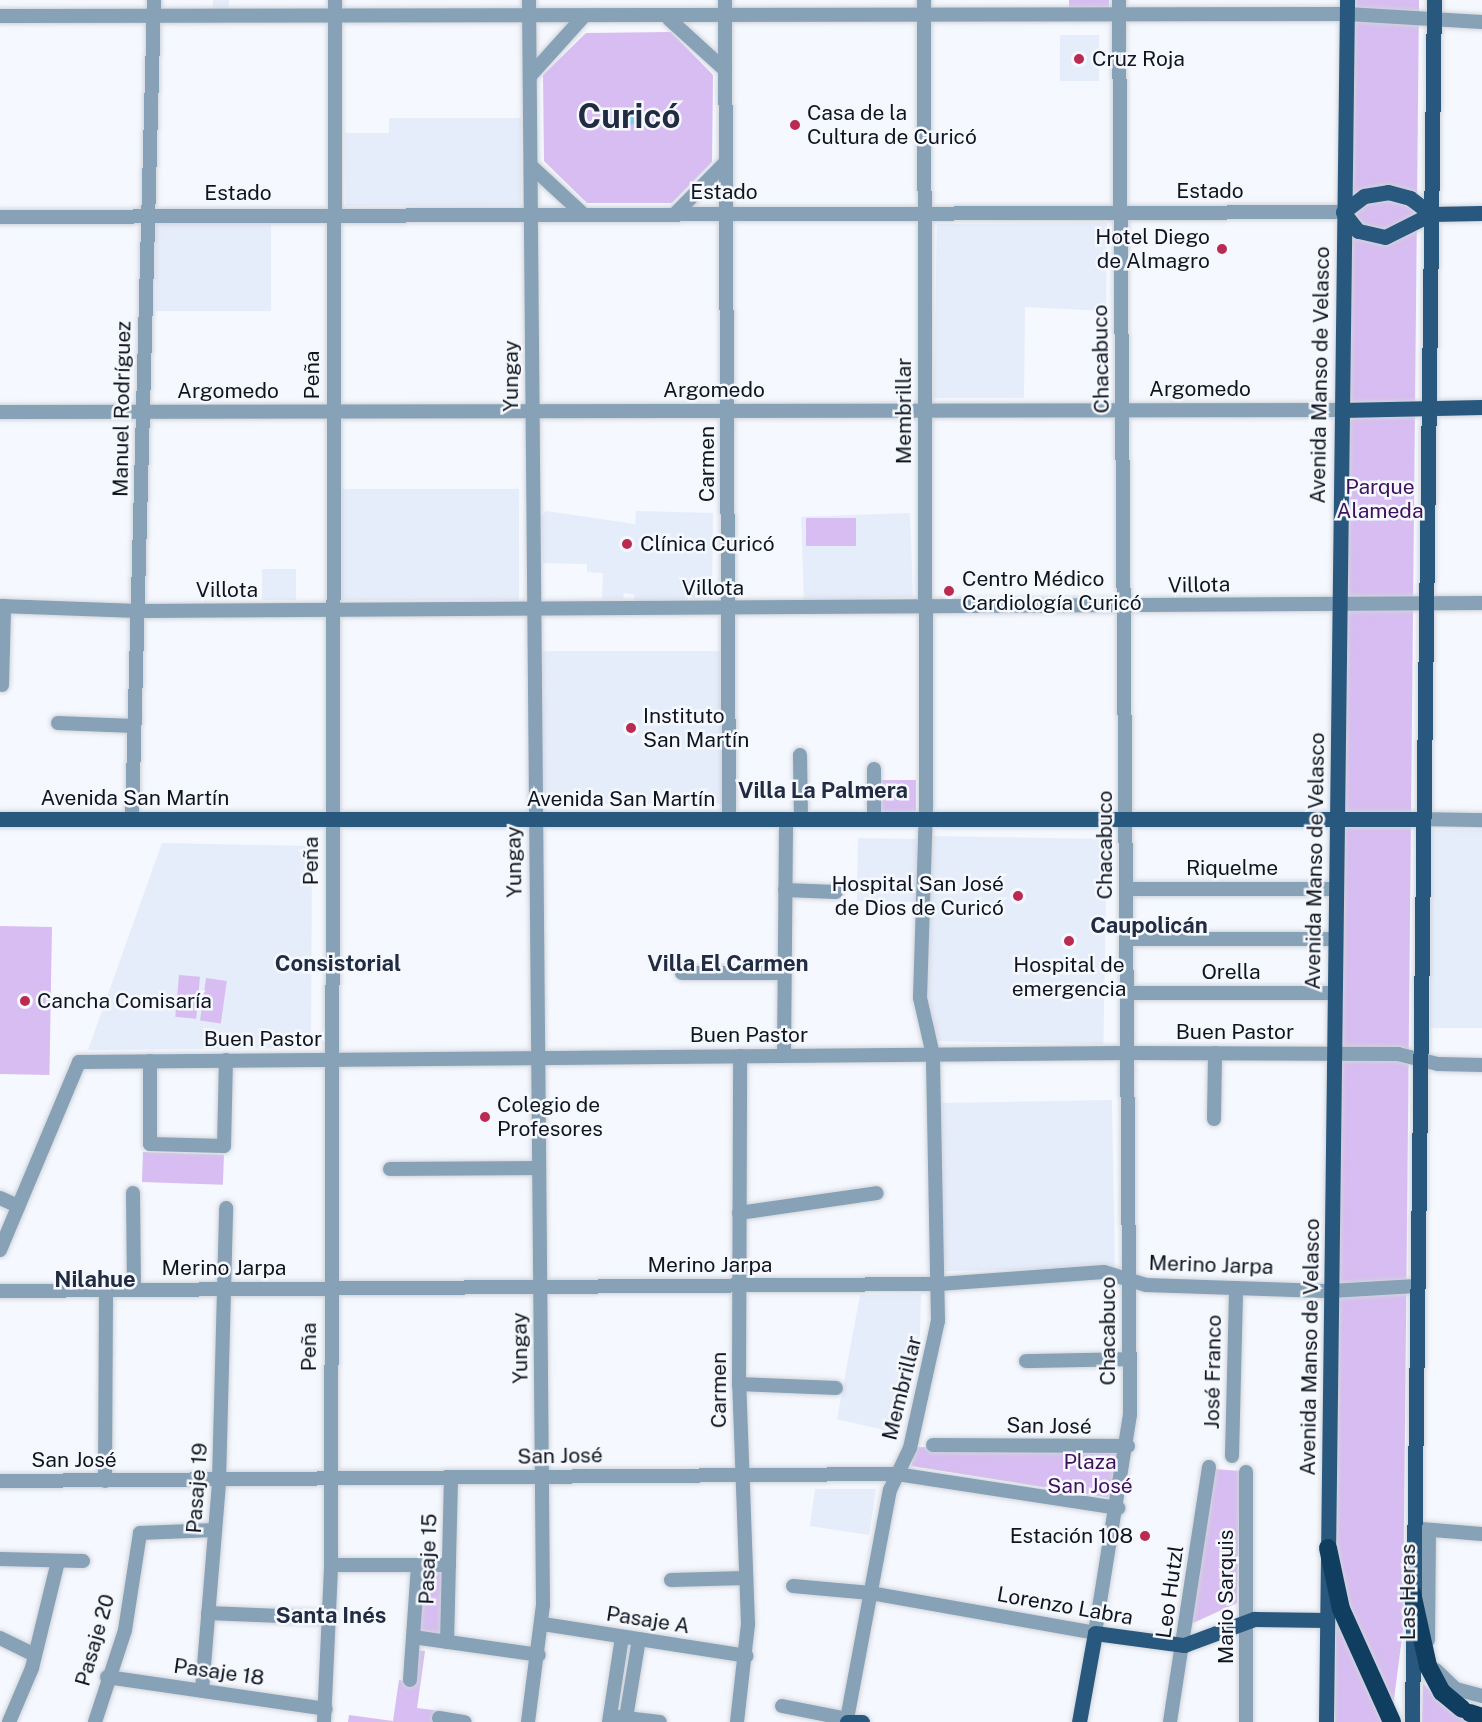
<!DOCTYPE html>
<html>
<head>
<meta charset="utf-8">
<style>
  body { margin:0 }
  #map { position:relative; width:1482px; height:1722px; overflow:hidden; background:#f5f8fe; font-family:"Public Sans",sans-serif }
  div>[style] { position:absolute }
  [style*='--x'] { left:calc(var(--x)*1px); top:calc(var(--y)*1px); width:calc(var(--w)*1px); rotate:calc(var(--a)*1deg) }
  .built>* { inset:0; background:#e5ecfa; transform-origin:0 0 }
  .green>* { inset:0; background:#d7bdf1; transform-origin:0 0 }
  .water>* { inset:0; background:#78cfef }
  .round { border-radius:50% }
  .roads { filter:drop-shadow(0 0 2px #d0d4da) drop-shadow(0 0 2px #d0d4da) }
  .minor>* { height:14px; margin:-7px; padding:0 7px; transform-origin:7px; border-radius:7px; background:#87a1b7 }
  .major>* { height:15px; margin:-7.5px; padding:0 7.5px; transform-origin:7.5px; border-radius:7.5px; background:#28587e }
  .highway>* { height:18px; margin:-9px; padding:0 9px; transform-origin:9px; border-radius:9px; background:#0f3e60 }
  .dots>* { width:16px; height:16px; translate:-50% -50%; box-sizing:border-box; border:3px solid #f5f8fe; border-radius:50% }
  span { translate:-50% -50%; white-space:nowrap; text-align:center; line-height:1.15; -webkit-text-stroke:5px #f5f8fe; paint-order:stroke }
  .poi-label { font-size:21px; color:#0f141e }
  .left { translate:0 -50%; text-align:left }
  .right { translate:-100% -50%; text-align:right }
  .street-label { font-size:21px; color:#0f141e }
  .park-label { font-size:21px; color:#3e115c }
  .neighbourhood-label { font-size:22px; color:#212b41; font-weight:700 }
  .town-label { font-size:33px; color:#212b41; font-weight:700 }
</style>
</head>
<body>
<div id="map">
  <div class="built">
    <i style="left:213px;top:0;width:16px;height:12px"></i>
    <i style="left:1099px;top:35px;width:46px;height:39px;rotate:90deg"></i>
    <i style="clip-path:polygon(389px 118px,521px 118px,521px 205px,346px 206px,345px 133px,389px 133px)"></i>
    <i style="left:156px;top:220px;width:115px;height:91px"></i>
    <i style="clip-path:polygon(1107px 223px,1106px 311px,1025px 307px,1024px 398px,934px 398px,937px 224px)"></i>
    <i style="left:342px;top:489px;width:177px;height:111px"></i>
    <i style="clip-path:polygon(546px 511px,635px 524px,636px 511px,713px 513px,712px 598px,634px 601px,634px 594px,624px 593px,623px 599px,602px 599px,603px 573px,587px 572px,587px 564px,543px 563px,541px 516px)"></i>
    <i style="left:910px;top:513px;width:84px;height:109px;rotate:88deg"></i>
    <i style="left:296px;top:569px;width:31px;height:34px;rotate:90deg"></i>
    <i style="left:537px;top:651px;width:187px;height:153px"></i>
    <i style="left:1430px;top:830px;width:52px;height:198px"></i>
    <i style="left:929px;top:836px;width:178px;height:205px;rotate:1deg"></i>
    <i style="left:858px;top:838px;width:61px;height:63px;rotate:1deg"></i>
    <i style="clip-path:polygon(162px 843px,312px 846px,311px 1042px,305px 1048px,88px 1050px)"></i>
    <i style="left:1112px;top:1100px;width:168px;height:171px;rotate:89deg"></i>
    <i style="clip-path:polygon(921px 1294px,920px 1333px,897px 1433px,837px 1419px,860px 1295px)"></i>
    <i style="clip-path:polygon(815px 1489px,876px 1489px,869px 1535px,810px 1526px)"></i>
  </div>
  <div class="green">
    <i style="left:1069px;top:0;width:40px;height:11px"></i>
    <i style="clip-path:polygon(1355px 0,1419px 0,1403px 1630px,1391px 1722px,1335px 1722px,1345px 507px)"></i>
    <i style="clip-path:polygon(671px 32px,713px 75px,712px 162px,672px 203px,587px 203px,544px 161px,543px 75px,586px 33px)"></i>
    <i style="left:806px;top:518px;width:50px;height:28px"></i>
    <i style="left:877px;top:780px;width:39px;height:33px"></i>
    <i style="left:0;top:926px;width:52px;height:148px;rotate:1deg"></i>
    <i style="left:179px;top:975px;width:21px;height:42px;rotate:5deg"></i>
    <i style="left:206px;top:978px;width:21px;height:43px;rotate:8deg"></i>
    <i style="left:143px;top:1152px;width:81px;height:30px;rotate:2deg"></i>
    <i style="clip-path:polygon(916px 1447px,1118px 1452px,1111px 1498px,911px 1466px)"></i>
    <i style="clip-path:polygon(1215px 1469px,1240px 1471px,1237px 1603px,1191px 1624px)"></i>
    <i style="left:424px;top:1569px;width:20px;height:65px;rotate:3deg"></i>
    <i style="clip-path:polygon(416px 1650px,425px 1651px,417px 1708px,441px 1711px,440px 1722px,348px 1722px,349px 1715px,393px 1721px,399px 1680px,412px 1682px)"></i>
    <i style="clip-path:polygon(1423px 1683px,1443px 1706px,1471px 1722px,1422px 1722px)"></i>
  </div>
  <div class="water">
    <i class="round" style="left:621px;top:109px;width:16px;height:16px"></i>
  </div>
  <div class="roads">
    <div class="minor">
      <i style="--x:725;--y:0;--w:820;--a:89.72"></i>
      <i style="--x:0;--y:16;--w:1347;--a:-0.09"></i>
      <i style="--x:1347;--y:14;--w:135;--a:3.4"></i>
      <i style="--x:669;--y:19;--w:76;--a:42.3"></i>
      <i style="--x:530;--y:76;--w:81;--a:-48"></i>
      <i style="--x:531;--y:166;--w:71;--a:42.7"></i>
      <i style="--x:676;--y:213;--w:71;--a:-45.6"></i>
      <i style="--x:0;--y:217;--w:1343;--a:-0.21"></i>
      <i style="--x:0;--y:412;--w:1342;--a:-0.09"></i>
      <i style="--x:0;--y:606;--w:138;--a:2.1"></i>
      <i style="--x:138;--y:611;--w:1344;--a:-0.34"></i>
      <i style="--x:2;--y:685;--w:79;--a:-88.5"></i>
      <i style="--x:58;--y:723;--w:76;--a:2.3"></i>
      <i style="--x:800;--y:755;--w:65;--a:89.1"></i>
      <i style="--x:132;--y:819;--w:819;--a:-88.46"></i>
      <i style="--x:1423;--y:819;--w:59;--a:1"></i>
      <i style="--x:874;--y:820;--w:51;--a:-90"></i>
      <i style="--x:1126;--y:889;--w:211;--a:0"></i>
      <i style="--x:785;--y:890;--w:51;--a:2.2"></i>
      <i style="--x:1127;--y:939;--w:209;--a:0"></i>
      <i style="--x:682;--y:973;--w:102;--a:0"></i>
      <i style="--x:1127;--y:993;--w:208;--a:0"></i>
      <i style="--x:784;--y:1055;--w:235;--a:-89.5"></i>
      <i style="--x:150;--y:1061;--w:83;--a:90"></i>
      <i style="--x:150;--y:1144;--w:74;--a:1.5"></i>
      <i style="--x:224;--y:1146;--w:86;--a:-88.7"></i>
      <i style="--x:1214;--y:1119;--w:66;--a:-89.1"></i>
      <i style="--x:390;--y:1169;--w:149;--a:-0.4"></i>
      <i style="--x:133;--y:1193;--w:97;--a:89.4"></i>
      <i style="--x:0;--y:1198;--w:20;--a:24"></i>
      <i style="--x:739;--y:1213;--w:139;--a:-8.2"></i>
      <i style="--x:0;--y:1250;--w:204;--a:-67.2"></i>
      <i style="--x:79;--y:1062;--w:1048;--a:-0.49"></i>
      <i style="--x:1127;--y:1053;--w:271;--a:0.2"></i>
      <i style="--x:1398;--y:1054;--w:41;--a:14"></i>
      <i style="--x:1438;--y:1064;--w:44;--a:1.3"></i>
      <i style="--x:0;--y:1291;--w:939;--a:-0.43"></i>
      <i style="--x:939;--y:1284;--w:165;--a:-4.2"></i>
      <i style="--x:1104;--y:1272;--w:44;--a:17.2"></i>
      <i style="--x:1146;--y:1285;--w:185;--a:1.9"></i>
      <i style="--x:1331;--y:1291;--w:85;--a:-3.4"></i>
      <i style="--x:1026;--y:1361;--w:103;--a:-1.1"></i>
      <i style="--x:739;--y:1384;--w:97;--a:2.4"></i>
      <i style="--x:933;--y:1445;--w:195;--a:0.3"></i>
      <i style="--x:1232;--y:1456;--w:168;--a:-88.6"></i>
      <i style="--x:0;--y:1481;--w:896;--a:-0.45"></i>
      <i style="--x:896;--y:1474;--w:225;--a:8.7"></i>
      <i style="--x:105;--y:1481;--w:191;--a:-89.7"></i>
      <i style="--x:1421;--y:1529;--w:61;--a:4.7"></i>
      <i style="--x:0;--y:1559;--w:83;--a:1.4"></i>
      <i style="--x:331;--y:1565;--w:118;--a:0"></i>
      <i style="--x:671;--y:1580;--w:74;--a:-1.5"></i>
      <i style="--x:793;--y:1586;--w:78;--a:5.1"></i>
      <i style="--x:871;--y:1593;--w:228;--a:10.1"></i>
      <i style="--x:1095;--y:1633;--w:222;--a:-80.9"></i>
      <i style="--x:1130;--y:1414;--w:1414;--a:-90.45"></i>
      <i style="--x:208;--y:1613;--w:122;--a:2.3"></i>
      <i style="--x:543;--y:1624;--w:206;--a:8.9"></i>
      <i style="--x:413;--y:1637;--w:127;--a:8.1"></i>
      <i style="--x:0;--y:1638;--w:39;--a:26"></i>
      <i style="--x:1428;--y:1640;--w:109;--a:-89.5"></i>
      <i style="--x:447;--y:1642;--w:164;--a:-88.6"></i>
      <i style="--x:1436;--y:1670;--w:28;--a:44"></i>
      <i style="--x:1456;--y:1689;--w:27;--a:15"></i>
      <i style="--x:107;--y:1677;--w:221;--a:8.3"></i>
      <i style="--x:410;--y:1680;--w:115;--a:-86"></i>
      <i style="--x:202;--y:1690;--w:210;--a:-85.3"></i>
      <i style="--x:219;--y:1481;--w:273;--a:-88.5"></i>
      <i style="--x:782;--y:1706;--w:66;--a:11.3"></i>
      <i style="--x:847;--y:1719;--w:233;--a:-79.4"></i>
      <i style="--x:890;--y:1490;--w:47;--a:-64.5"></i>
      <i style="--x:910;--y:1448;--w:130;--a:-77.6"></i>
      <i style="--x:938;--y:1321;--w:266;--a:-91.1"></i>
      <i style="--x:933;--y:1055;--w:58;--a:-102.8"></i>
      <i style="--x:920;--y:998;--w:196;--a:-88.2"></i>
      <i style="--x:926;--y:802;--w:802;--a:-90.14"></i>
      <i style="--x:617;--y:1717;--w:43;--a:6.6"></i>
      <i style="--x:439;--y:1718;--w:26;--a:9"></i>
      <i style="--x:626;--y:1718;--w:80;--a:-80.7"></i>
      <i style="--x:9;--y:1722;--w:59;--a:-66.9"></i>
      <i style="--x:32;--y:1668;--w:110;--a:-76.3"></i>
      <i style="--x:95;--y:1722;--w:97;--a:-71.9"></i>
      <i style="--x:125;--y:1630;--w:98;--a:-81.2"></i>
      <i style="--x:140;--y:1533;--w:75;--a:-2.3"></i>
      <i style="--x:324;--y:1722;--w:157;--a:-87.4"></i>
      <i style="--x:331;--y:1565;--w:1565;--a:-89.85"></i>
      <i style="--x:528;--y:1722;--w:118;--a:-82.7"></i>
      <i style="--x:543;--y:1605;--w:1605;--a:-90.5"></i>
      <i style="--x:609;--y:1722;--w:86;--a:-81.3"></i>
      <i style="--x:737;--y:1722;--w:99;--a:-83.6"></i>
      <i style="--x:748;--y:1624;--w:240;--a:-92.1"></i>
      <i style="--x:739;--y:1384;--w:328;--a:-89.8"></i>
      <i style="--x:1170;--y:1722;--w:258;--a:-81.3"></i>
      <i style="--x:1246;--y:1722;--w:250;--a:-90"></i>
    </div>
    <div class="major">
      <i style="--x:1431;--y:214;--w:51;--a:153.4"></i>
      <i style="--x:1385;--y:237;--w:28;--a:-167"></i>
      <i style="--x:1358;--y:231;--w:24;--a:-128"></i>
      <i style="--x:1343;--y:212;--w:26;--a:-37"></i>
      <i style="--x:1364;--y:196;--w:24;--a:-9"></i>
      <i style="--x:1388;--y:192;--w:23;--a:15"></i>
      <i style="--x:1410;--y:198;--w:26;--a:37"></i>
      <i style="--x:1431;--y:214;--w:51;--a:-1.1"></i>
      <i style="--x:1342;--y:410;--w:140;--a:-1.2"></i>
      <i style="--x:0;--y:819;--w:1423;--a:0"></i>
      <i style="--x:847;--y:1722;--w:15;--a:0"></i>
      <i style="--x:1079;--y:1722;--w:90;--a:-79.8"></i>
      <i style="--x:1095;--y:1633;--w:90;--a:7.7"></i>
      <i style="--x:1184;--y:1645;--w:75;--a:-20.4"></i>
      <i style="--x:1254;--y:1619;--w:73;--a:0.8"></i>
      <i style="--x:1326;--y:1722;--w:1722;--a:-89.3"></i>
      <i style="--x:1412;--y:1722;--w:1722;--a:-89.27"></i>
    </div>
    <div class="highway">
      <i style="--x:1328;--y:1548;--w:62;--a:78"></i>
      <i style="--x:1341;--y:1609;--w:124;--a:65.7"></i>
      <i style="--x:1412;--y:1593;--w:75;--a:77.6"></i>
      <i style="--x:1428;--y:1666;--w:30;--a:62"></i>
      <i style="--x:1442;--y:1692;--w:26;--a:40"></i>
      <i style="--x:1470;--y:1713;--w:13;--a:18"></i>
    </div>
  </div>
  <div class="dots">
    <i style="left:1079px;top:59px;background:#bb2a50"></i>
    <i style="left:795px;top:125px;background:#bb2a50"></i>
    <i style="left:1222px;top:249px;background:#bb2a50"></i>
    <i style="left:627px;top:544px;background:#bb2a50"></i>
    <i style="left:949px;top:591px;background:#bb2a50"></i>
    <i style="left:631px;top:728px;background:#bb2a50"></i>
    <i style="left:1018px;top:896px;background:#bb2a50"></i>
    <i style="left:1069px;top:941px;background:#bb2a50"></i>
    <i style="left:25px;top:1001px;background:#bb2a50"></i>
    <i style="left:485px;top:1117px;background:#bb2a50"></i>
    <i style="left:1145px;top:1536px;background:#bb2a50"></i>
  </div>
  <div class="poi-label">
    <span class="left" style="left:1092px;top:59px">Cruz Roja</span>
    <span class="left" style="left:807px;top:125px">Casa de la<br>Cultura de Curicó</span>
    <span class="right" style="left:1210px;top:249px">Hotel Diego<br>de Almagro</span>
    <span class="left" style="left:640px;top:544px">Clínica Curicó</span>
    <span class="left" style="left:962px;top:591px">Centro Médico<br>Cardiología Curicó</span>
    <span class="left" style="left:643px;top:728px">Instituto<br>San Martín</span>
    <span class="right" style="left:1004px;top:896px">Hospital San José<br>de Dios de Curicó</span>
    <span style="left:1069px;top:977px">Hospital de<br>emergencia</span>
    <span class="left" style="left:37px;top:1001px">Cancha Comisaría</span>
    <span class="left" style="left:497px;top:1117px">Colegio de<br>Profesores</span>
    <span class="right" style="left:1133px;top:1536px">Estación 108</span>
  </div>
  <div class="street-label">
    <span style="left:1210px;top:191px">Estado</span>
    <span style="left:724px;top:192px">Estado</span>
    <span style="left:238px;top:193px">Estado</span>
    <span style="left:1101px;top:359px;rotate:-91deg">Chacabuco</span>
    <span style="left:312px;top:375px;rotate:-90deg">Peña</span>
    <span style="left:1320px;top:375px;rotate:-89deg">Avenida Manso de Velasco</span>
    <span style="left:511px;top:376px;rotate:-90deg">Yungay</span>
    <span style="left:1200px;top:389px">Argomedo</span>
    <span style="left:714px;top:390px">Argomedo</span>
    <span style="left:228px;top:391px">Argomedo</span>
    <span style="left:122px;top:409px;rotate:-89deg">Manuel Rodríguez</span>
    <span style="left:904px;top:411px;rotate:-90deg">Membrillar</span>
    <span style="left:707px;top:464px;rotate:-90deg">Carmen</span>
    <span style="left:1199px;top:585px;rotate:-1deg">Villota</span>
    <span style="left:713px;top:588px">Villota</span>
    <span style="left:227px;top:590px">Villota</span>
    <span style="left:135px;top:798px">Avenida San Martín</span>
    <span style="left:621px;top:799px">Avenida San Martín</span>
    <span style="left:1105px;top:845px;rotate:-90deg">Chacabuco</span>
    <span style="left:311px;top:861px;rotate:-90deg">Peña</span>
    <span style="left:1315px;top:861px;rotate:-89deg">Avenida Manso de Velasco</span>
    <span style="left:514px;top:862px;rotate:-91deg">Yungay</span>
    <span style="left:1232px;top:868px">Riquelme</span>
    <span style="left:1231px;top:972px">Orella</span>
    <span style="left:1235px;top:1032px">Buen Pastor</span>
    <span style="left:749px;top:1035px">Buen Pastor</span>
    <span style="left:263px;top:1039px">Buen Pastor</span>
    <span style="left:710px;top:1265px">Merino Jarpa</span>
    <span style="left:1211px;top:1265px;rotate:2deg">Merino Jarpa</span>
    <span style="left:224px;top:1268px">Merino Jarpa</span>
    <span style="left:1108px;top:1331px;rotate:-90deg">Chacabuco</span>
    <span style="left:309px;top:1347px;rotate:-90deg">Peña</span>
    <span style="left:1310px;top:1347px;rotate:-89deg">Avenida Manso de Velasco</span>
    <span style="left:520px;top:1348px;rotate:-91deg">Yungay</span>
    <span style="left:1213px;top:1372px;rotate:-89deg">José Franco</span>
    <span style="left:902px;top:1388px;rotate:-76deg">Membrillar</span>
    <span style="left:719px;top:1390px;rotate:-90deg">Carmen</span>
    <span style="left:1049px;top:1426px;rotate:1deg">San José</span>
    <span style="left:560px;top:1456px;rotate:-1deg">San José</span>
    <span style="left:74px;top:1460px">San José</span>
    <span style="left:197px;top:1488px;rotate:-86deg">Pasaje 19</span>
    <span style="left:428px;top:1559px;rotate:-88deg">Pasaje 15</span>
    <span style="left:1170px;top:1592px;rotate:-82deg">Leo Hutzl</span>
    <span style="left:1408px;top:1592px;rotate:-90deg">Las Heras</span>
    <span style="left:1226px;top:1597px;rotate:-90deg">Mario Sarquis</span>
    <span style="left:1065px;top:1606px;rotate:10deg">Lorenzo Labra</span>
    <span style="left:648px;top:1620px;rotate:9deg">Pasaje A</span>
    <span style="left:95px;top:1640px;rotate:-74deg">Pasaje 20</span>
    <span style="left:219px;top:1672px;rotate:8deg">Pasaje 18</span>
  </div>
  <div class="park-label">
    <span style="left:1380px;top:499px">Parque<br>Alameda</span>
    <span style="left:1090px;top:1474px">Plaza<br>San José</span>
  </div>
  <div class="neighbourhood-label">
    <span style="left:823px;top:791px">Villa La Palmera</span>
    <span style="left:1149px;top:926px">Caupolicán</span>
    <span style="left:338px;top:964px">Consistorial</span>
    <span style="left:728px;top:964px">Villa El Carmen</span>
    <span style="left:95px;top:1280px">Nilahue</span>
    <span style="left:331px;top:1616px">Santa Inés</span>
  </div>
  <div class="town-label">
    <span style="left:629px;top:117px">Curicó</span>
  </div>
</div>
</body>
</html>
